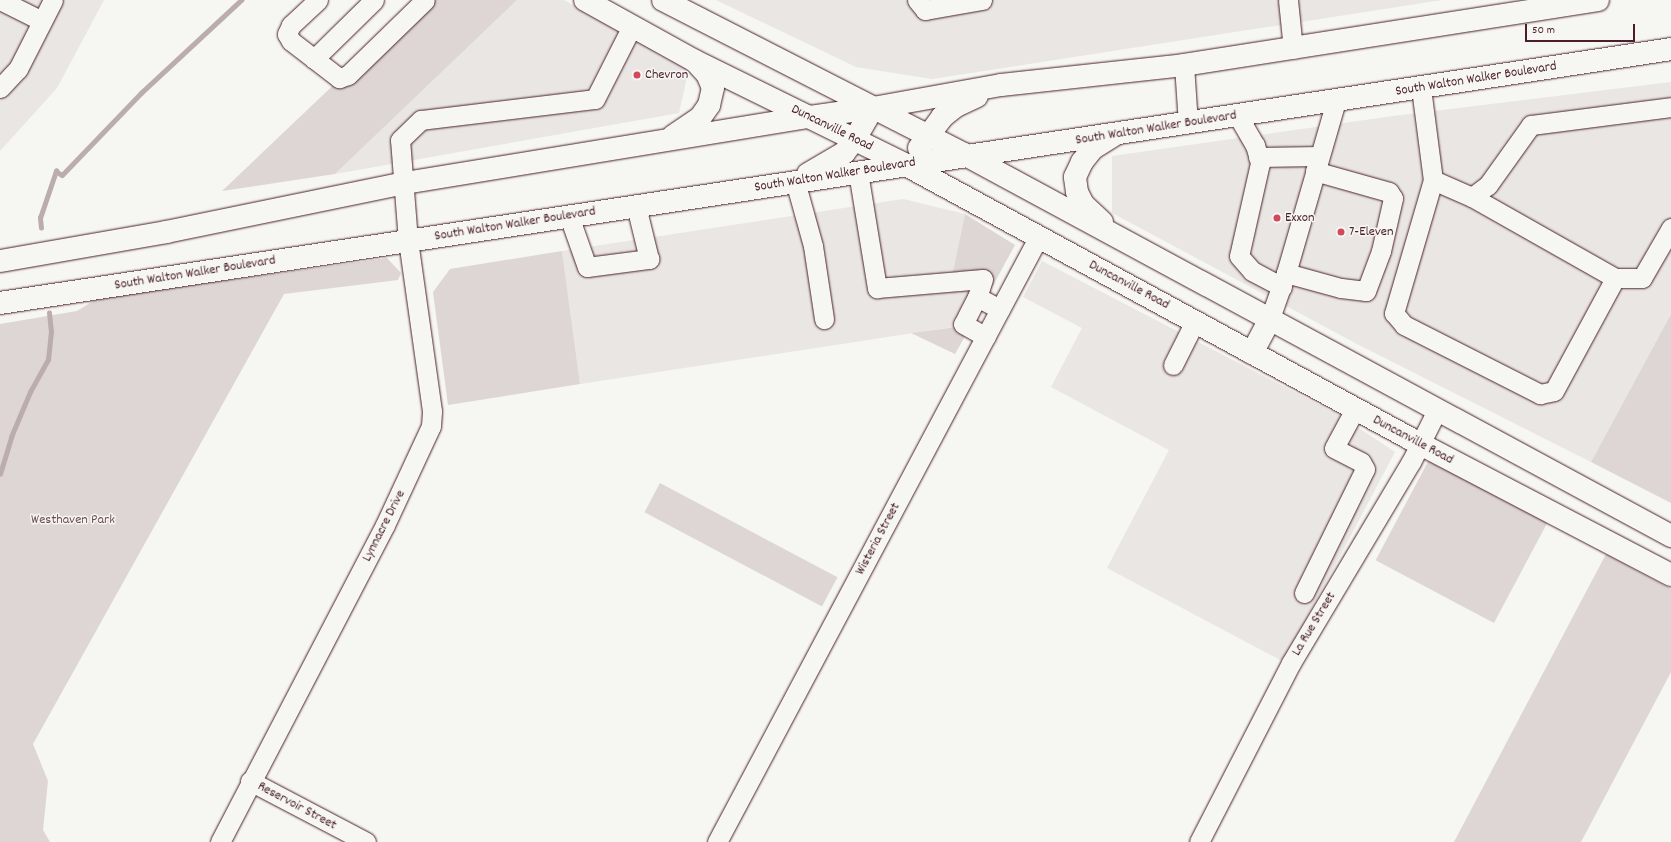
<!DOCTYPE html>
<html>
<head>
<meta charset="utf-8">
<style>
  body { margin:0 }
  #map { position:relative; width:1671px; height:842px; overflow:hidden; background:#f6f6f2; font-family:Dekko,sans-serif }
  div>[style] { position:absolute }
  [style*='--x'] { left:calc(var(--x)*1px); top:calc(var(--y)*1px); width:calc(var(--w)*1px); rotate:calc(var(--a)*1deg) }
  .built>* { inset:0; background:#e9e6e3 }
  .green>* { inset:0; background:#ddd6d5; transform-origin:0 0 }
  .stream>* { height:4.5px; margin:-2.25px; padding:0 2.25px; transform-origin:2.25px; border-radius:2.25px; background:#bbadae }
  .roads { filter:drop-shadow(0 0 1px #4a1f2b) drop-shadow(0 0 1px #4a1f2b) }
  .minor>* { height:19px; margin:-9.5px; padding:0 9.5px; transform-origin:9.5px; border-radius:9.5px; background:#f6f6f2 }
  .major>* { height:22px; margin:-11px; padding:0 11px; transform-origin:11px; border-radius:11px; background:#f6f6f2 }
  .dots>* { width:11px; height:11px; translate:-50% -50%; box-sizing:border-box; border:2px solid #f6f6f2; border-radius:50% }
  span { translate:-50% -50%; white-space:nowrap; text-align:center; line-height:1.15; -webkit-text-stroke:3px #f6f6f2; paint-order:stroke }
  .poi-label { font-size:14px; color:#4a1f2b }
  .left { translate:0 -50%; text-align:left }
  .street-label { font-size:14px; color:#4a1f2b }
  .park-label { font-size:14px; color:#6f4d56 }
  .scale { position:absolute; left:1525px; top:24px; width:110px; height:18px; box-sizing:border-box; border:2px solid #4a1f2b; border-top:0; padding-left:5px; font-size:12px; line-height:14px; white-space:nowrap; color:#4a1f2b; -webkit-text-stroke:3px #f6f6f2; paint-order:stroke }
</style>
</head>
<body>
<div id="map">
  <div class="built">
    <i style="clip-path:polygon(0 0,104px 0,57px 88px,0 151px)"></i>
    <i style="clip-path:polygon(517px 0,564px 0,689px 68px,679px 113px,335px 174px)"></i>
    <i style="clip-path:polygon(716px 0,1442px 0,932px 79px,856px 67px)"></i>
    <i style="clip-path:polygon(1671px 82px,1671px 314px,1591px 462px,1359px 345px,1112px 213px,1112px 156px,1393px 116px)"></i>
    <i style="clip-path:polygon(903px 199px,965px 214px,950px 286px,991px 289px,972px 324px,580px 384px,562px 251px)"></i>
    <i style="clip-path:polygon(1042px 261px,1339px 415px,1395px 452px,1284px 662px,1107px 568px,1169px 450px,1051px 387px,1082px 328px,1023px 297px)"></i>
  </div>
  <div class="green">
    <i style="clip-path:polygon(423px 0,517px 0,335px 174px,222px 191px)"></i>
    <i style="clip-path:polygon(965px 214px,1015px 245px,991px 289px,950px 286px)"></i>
    <i style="clip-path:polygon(562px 251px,580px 384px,448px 405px,433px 292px,450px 269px)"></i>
    <i style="clip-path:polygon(387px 258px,401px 273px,398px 280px,284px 294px,33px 744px,48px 781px,43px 830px,50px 842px,0 842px,0 324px,77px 311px,98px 298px)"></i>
    <i style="clip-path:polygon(1671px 314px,1671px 503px,1591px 462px)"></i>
    <i style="clip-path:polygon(972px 324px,955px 354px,911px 333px,942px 329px)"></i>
    <i style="left:1439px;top:441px;width:134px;height:135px;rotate:28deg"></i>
    <i style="left:660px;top:483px;width:201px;height:33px;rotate:28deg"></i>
    <i style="clip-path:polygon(1606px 554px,1671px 589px,1671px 672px,1581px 842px,1454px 842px)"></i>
  </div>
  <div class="stream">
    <i style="--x:41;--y:228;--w:10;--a:-96"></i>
    <i style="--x:40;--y:218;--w:50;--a:-71.2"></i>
    <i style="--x:56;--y:171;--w:7;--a:34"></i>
    <i style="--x:62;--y:175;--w:114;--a:-46.1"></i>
    <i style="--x:141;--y:93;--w:137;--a:-42.9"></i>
    <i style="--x:0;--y:474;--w:39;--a:-73"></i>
    <i style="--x:11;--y:437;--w:49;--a:-67.1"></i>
    <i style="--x:30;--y:392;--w:37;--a:-61"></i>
    <i style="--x:48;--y:360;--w:28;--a:-84"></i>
    <i style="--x:51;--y:332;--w:19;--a:-96"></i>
  </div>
  <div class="roads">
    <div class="minor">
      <i style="--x:0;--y:0;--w:47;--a:26.6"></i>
      <i style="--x:318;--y:0;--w:37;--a:137"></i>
      <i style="--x:291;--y:25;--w:10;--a:114"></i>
      <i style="--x:287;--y:34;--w:8;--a:60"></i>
      <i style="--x:291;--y:41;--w:61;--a:37.6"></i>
      <i style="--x:339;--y:78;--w:9;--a:-18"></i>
      <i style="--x:348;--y:75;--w:107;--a:-44.2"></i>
      <i style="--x:917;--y:0;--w:13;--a:51"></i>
      <i style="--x:925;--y:10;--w:58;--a:-10"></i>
      <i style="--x:1288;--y:0;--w:49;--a:84.2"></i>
      <i style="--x:314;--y:59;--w:84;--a:-44.5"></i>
      <i style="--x:1184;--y:65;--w:58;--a:86.1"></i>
      <i style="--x:0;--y:88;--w:26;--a:-47"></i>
      <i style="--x:18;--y:69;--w:77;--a:-63.1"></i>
      <i style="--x:1421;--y:88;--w:93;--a:82.6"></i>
      <i style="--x:1433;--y:180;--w:139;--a:106.3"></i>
      <i style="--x:1394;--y:313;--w:16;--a:50"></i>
      <i style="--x:1404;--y:325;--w:153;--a:26.9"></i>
      <i style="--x:1540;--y:394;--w:14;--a:-12"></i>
      <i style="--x:1554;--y:391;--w:128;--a:-61.6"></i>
      <i style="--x:1615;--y:278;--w:27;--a:0"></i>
      <i style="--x:1642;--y:278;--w:58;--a:-59.9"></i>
      <i style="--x:1238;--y:116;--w:34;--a:60"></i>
      <i style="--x:1255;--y:145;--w:19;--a:74"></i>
      <i style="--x:1260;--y:163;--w:95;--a:102.7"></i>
      <i style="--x:1239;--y:256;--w:20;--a:49"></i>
      <i style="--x:1252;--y:271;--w:34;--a:28"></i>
      <i style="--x:1258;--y:157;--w:61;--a:-0.9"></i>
      <i style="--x:858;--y:172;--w:118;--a:80.7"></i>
      <i style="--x:877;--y:288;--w:106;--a:-4.9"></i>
      <i style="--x:983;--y:279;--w:19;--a:108"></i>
      <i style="--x:977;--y:297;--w:26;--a:28"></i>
      <i style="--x:1433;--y:180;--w:43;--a:23.6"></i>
      <i style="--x:1472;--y:197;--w:20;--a:-37"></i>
      <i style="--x:1488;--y:185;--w:74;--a:-54.4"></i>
      <i style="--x:1531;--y:125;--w:141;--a:-7.3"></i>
      <i style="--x:795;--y:181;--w:67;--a:74.5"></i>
      <i style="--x:813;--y:246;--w:74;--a:81.4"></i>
      <i style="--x:1472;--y:197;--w:164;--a:29.5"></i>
      <i style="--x:569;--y:216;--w:54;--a:70.6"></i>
      <i style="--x:587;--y:267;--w:63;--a:-7.4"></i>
      <i style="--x:649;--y:259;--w:55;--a:-103.8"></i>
      <i style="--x:1286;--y:273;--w:57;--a:15.3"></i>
      <i style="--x:1341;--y:288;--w:25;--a:7"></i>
      <i style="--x:1366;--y:291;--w:43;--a:-69.4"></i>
      <i style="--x:1381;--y:251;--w:54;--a:-77.2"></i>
      <i style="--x:1393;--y:198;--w:7;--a:-124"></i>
      <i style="--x:1389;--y:192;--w:77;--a:-164.2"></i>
      <i style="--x:977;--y:297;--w:30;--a:117"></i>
      <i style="--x:963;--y:324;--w:26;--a:29"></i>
      <i style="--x:1269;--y:321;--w:51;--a:-70.5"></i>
      <i style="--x:1286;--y:273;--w:179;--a:-73.8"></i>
      <i style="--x:1173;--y:365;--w:49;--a:-63.4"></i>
      <i style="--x:1304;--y:593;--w:138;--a:-63.8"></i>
      <i style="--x:1365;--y:469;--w:8;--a:-120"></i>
      <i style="--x:1361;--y:462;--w:30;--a:-153"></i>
      <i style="--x:1334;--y:448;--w:44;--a:-61.7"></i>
      <i style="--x:250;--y:781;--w:131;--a:27.7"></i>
      <i style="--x:220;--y:842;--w:357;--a:-62.5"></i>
      <i style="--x:385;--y:525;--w:109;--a:-65.1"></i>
      <i style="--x:431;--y:426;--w:15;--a:-86"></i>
      <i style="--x:432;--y:411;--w:172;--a:-98"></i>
      <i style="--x:408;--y:241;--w:101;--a:-94.5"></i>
      <i style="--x:400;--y:140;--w:29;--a:-44"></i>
      <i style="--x:421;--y:120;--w:175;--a:-6.9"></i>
      <i style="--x:595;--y:99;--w:82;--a:-63.1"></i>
      <i style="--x:717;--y:842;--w:686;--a:-62.02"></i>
      <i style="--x:1199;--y:842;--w:201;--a:-62.8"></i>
      <i style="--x:1291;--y:663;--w:234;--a:-59.2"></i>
      <i style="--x:1411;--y:462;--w:58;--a:-63.4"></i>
    </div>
    <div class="major">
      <i style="--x:585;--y:0;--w:126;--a:29"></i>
      <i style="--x:695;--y:61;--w:235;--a:26.2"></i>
      <i style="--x:906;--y:165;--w:572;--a:28.49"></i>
      <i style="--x:1409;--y:438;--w:296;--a:27.6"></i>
      <i style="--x:663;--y:0;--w:338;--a:27.1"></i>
      <i style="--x:964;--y:154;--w:804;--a:28.38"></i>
      <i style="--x:673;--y:136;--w:32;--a:-34"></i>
      <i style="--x:700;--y:118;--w:16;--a:-55"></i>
      <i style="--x:709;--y:105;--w:17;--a:-77"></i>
      <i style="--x:713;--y:88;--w:15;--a:-113"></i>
      <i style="--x:707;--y:74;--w:16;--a:-133"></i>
      <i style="--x:919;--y:148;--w:39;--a:-53"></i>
      <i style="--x:942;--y:117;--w:18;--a:-38"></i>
      <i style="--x:956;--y:106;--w:23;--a:-25"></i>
      <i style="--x:808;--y:174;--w:42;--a:-30.3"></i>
      <i style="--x:844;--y:153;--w:18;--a:-52"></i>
      <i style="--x:855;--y:139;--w:36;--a:-60"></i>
      <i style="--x:1102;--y:222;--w:26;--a:-137"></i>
      <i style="--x:1083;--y:204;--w:13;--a:-117"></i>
      <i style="--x:1077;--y:192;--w:15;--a:-98"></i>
      <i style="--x:1075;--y:177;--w:17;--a:-65"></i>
      <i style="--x:1082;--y:162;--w:16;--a:-52"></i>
      <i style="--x:1092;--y:149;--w:25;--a:-32"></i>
      <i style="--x:0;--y:261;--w:169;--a:-9.9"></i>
      <i style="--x:166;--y:232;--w:244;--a:-11.6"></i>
      <i style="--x:405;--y:183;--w:410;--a:-9.3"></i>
      <i style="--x:810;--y:117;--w:64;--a:-8.1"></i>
      <i style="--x:873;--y:108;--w:130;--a:-10.2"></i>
      <i style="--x:1001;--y:85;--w:184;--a:-6.2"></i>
      <i style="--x:1184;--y:65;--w:419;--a:-8.9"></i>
      <i style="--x:0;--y:303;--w:1690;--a:-8.64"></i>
      <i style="--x:1252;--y:353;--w:36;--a:-62"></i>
    </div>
  </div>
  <div class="dots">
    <i style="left:637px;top:75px;background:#d1495b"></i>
    <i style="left:1277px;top:218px;background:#d1495b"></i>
    <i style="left:1341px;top:232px;background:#d1495b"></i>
  </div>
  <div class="poi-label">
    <span class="left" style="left:645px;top:75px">Chevron</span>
    <span class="left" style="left:1285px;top:218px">Exxon</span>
    <span class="left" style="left:1349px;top:232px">7-Eleven</span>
  </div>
  <div class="street-label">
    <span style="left:1476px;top:79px;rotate:-9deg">South Walton Walker Boulevard</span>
    <span style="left:832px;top:128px;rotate:26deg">Duncanville Road</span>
    <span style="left:1156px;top:128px;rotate:-9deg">South Walton Walker Boulevard</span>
    <span style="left:835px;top:175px;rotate:-9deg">South Walton Walker Boulevard</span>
    <span style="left:515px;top:224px;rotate:-9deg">South Walton Walker Boulevard</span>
    <span style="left:195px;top:273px;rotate:-9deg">South Walton Walker Boulevard</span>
    <span style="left:1129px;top:285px;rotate:28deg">Duncanville Road</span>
    <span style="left:1413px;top:440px;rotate:28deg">Duncanville Road</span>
    <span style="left:384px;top:526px;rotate:-63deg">Lynnacre Drive</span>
    <span style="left:878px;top:539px;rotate:-62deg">Wisteria Street</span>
    <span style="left:1314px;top:624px;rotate:-59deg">La Rue Street</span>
    <span style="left:297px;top:806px;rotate:28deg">Reservoir Street</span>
  </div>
  <div class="park-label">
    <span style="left:73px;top:520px">Westhaven Park</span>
  </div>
  <div class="scale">50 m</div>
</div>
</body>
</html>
